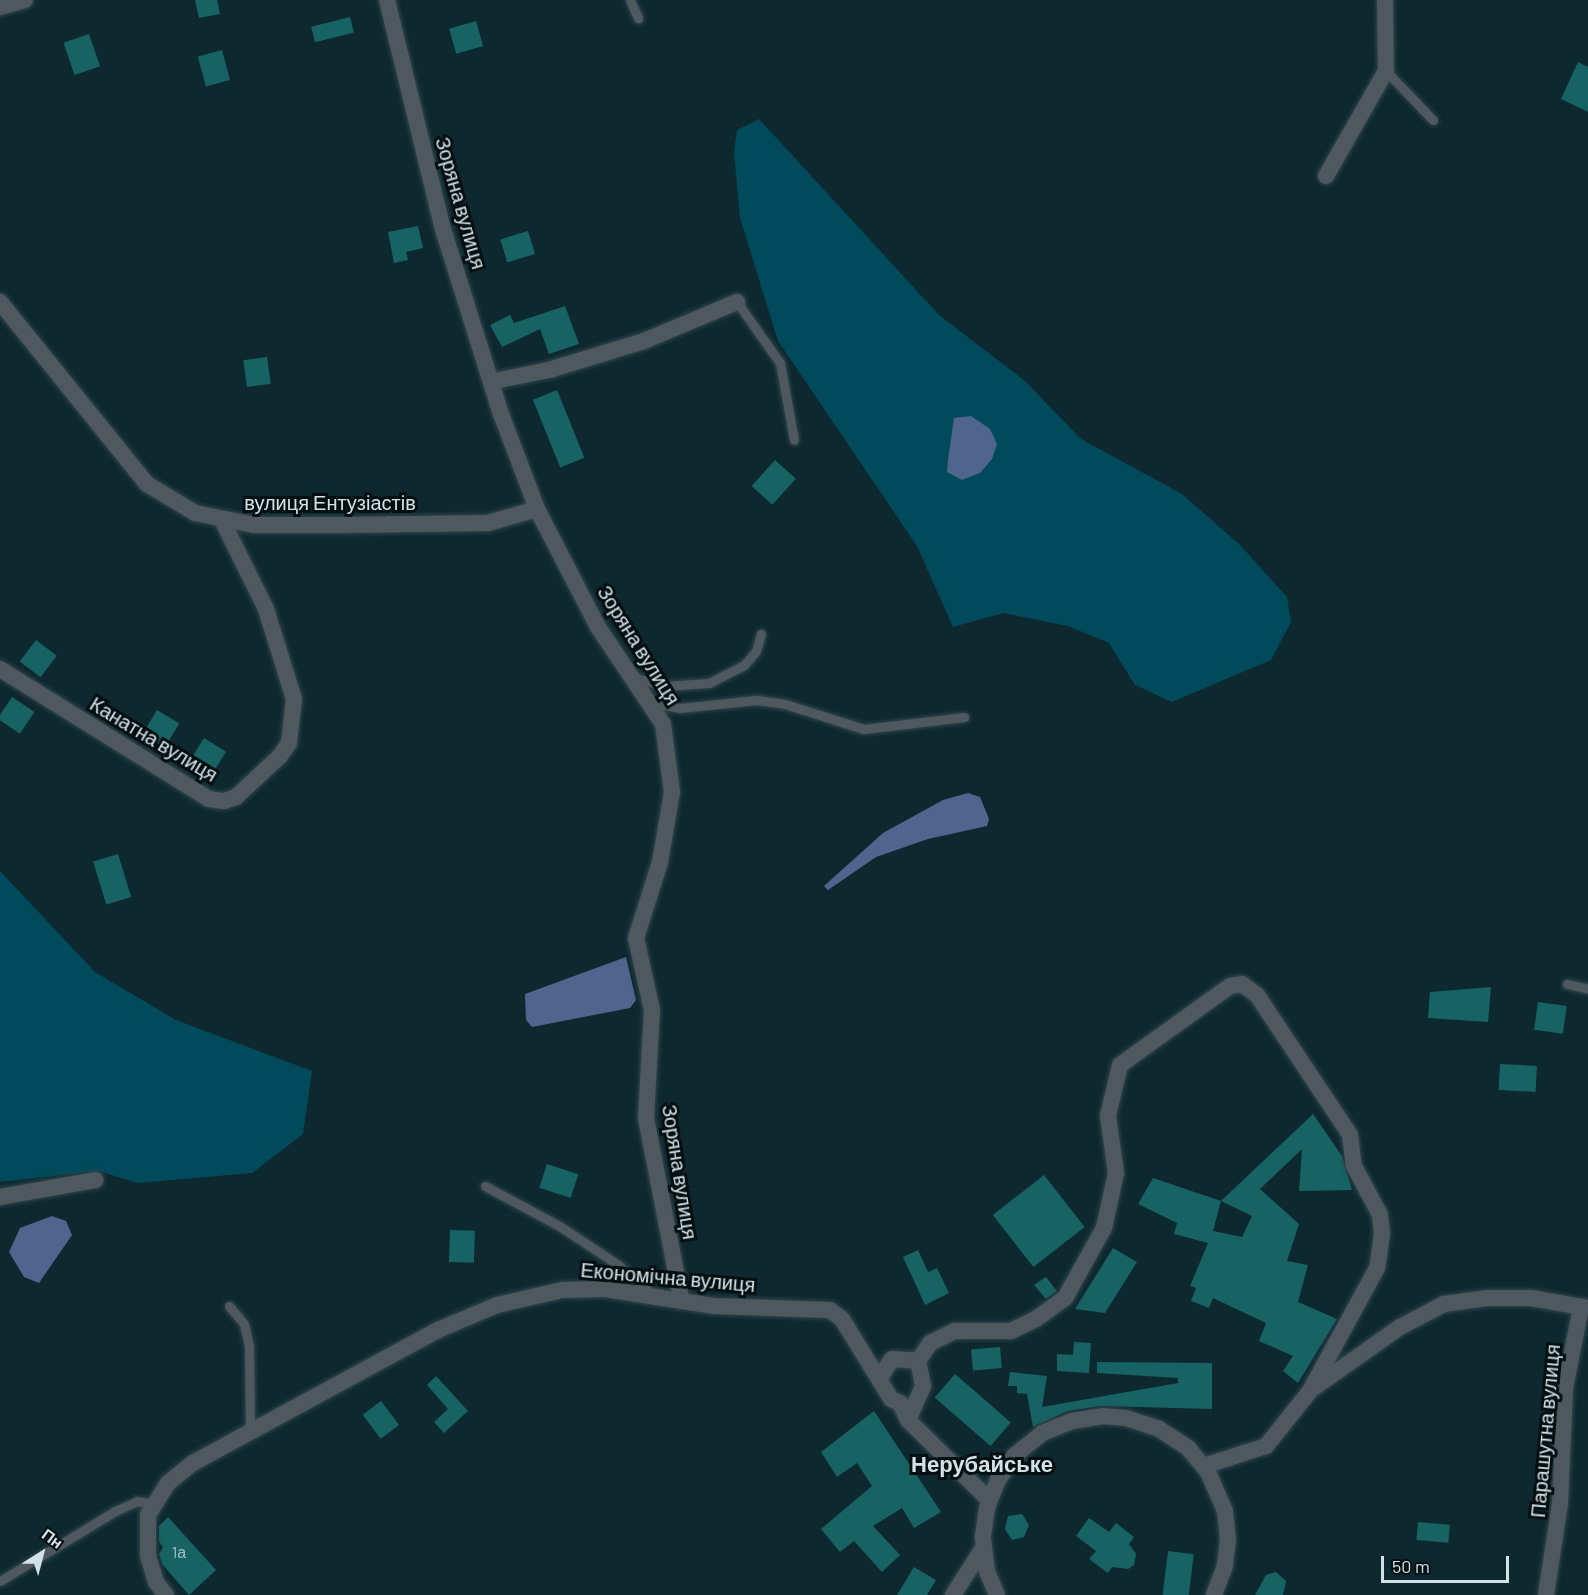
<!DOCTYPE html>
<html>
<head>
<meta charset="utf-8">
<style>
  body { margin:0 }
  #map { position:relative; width:1588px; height:1595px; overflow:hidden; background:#0e282f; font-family:Barlow,sans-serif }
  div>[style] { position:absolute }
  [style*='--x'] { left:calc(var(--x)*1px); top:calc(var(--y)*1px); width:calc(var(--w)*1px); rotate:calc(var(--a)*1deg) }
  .green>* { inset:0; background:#004a5b }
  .water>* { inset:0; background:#50658e }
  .building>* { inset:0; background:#176364; transform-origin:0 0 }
  .roads { filter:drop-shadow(0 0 2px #2e464c) drop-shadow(0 0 2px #2e464c) }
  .service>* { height:9px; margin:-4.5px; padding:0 4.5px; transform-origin:4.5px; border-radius:4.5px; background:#50585f }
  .minor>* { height:16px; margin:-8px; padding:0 8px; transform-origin:8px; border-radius:8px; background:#50585f }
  span { translate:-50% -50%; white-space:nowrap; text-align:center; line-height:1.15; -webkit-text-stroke:6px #050f12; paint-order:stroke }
  .number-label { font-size:16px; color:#a4c2c6 }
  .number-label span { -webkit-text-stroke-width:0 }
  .street-label { font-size:20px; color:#d3e2e6 }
  .quarter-label { font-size:22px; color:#d3e2e6; font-weight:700 }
  .north { position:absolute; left:12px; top:1523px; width:60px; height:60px; -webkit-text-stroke:4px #050f12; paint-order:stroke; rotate:36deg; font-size:16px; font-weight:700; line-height:24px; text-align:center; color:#d3e2e6 }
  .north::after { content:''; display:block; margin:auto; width:21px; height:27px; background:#d3e2e6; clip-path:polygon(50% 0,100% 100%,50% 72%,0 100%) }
  .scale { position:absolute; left:1381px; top:1556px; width:128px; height:27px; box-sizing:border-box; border:3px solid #d3e2e6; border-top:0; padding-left:8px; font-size:18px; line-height:21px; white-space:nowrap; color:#d3e2e6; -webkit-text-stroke:4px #050f12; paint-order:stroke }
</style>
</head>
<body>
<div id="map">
  <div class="green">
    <i style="clip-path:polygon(evenodd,759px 119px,939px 315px,1024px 380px,1081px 439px,1182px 494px,1240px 545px,1287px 597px,1291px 622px,1271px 660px,1172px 702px,1135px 685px,1109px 643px,1068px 626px,1004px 613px,953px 627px,917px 546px,778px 341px,740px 218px,734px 152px,737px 130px,759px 119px,990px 429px,947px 472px,952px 441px,990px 429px)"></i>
    <i style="clip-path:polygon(0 871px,95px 972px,176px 1020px,312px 1071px,303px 1134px,252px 1173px,137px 1183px,99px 1171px,0 1182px)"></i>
  </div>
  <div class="water">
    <i style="clip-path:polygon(971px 416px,990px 429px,997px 444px,992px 459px,980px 473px,962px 480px,947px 472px,948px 460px,954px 418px)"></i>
    <i style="clip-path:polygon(968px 793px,980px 797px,989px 819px,987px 826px,928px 839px,876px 857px,828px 890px,824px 886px,883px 833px,943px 800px)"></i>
    <i style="clip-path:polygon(626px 957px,636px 1000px,630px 1008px,532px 1027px,526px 1020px,525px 994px)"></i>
    <i style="clip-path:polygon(52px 1216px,66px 1221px,72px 1235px,39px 1283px,24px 1277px,9px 1252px,20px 1228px)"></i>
  </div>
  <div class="building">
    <i style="clip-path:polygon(195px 0,217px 0,220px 14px,199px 18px)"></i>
    <i style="left:350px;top:17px;width:16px;height:40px;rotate:76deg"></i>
    <i style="left:476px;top:21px;width:26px;height:28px;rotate:74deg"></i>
    <i style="left:89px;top:34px;width:34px;height:27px;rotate:71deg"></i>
    <i style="left:222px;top:50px;width:31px;height:25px;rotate:75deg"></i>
    <i style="clip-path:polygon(1578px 62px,1588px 67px,1588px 112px,1561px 99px)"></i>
    <i style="clip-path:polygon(418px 226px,423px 248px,406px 252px,408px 260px,394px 263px,388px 232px)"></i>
    <i style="left:528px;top:231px;width:24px;height:29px;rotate:73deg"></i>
    <i style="clip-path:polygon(565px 306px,579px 344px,549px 354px,540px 329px,502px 347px,490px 325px,510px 315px,514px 323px)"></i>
    <i style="left:267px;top:357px;width:27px;height:24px;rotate:82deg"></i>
    <i style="left:557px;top:390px;width:73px;height:26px;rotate:68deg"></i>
    <i style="left:775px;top:460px;width:28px;height:35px;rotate:42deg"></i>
    <i style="left:36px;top:640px;width:26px;height:27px;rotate:37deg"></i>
    <i style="left:12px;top:697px;width:27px;height:26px;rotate:34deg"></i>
    <i style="left:157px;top:710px;width:26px;height:29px;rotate:31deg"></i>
    <i style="left:204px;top:738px;width:26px;height:28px;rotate:32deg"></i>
    <i style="left:118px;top:854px;width:45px;height:26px;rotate:73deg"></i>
    <i style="clip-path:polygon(1491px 987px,1488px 1022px,1428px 1018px,1430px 992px)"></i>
    <i style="left:1538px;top:1002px;width:29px;height:28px;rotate:8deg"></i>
    <i style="left:1500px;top:1064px;width:37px;height:26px;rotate:3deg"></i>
    <i style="clip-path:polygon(evenodd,1313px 1114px,1342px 1156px,1352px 1190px,1299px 1191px,1302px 1149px,1260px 1189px,1299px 1224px,1287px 1261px,1308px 1265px,1298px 1302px,1337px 1319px,1298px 1383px,1283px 1371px,1293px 1356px,1259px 1341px,1266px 1323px,1213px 1298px,1209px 1308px,1191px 1301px,1196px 1288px,1190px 1286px,1208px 1243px,1174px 1234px,1177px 1223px,1138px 1204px,1153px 1178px,1221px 1201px,1313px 1114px,1221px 1201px,1252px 1216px,1242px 1237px,1213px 1231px,1221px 1201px)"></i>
    <i style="left:547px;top:1164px;width:33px;height:25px;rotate:18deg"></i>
    <i style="left:1044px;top:1175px;width:66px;height:65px;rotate:52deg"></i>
    <i style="left:450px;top:1230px;width:25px;height:32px;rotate:2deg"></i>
    <i style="clip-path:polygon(1113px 1248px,1137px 1262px,1105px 1313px,1075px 1309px)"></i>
    <i style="clip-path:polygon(918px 1250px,928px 1272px,937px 1268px,949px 1293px,925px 1305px,903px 1257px)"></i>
    <i style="clip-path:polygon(1046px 1277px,1057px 1291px,1046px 1299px,1034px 1285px)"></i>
    <i style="clip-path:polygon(1074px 1342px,1091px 1343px,1089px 1373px,1057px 1371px,1057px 1354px,1073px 1355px)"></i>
    <i style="left:1000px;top:1347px;width:21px;height:29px;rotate:85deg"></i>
    <i style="clip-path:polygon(1097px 1362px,1212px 1363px,1212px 1409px,1101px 1406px,1068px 1411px,1033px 1427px,1027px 1394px,1017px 1393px,1017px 1386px,1008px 1386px,1010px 1372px,1047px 1376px,1042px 1407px,1178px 1383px,1178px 1378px,1097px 1373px)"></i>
    <i style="left:955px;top:1374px;width:74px;height:31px;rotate:41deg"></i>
    <i style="clip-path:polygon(436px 1376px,468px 1411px,444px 1433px,434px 1422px,448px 1409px,427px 1385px)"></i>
    <i style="left:381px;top:1401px;width:30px;height:23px;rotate:53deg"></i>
    <i style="clip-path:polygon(874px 1411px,941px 1512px,914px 1528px,902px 1508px,873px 1526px,900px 1555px,882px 1572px,854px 1541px,840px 1552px,821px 1529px,872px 1486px,857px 1463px,837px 1477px,821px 1452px)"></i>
    <i style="clip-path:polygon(1022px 1514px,1029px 1525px,1024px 1537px,1012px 1540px,1005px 1529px,1008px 1516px)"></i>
    <i style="clip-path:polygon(168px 1517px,216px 1570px,189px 1595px,162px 1564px,159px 1554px,163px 1547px,159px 1542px,159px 1526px)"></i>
    <i style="clip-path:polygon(1089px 1518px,1109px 1532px,1116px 1523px,1134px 1537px,1129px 1544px,1136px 1554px,1134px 1565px,1128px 1569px,1112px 1567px,1108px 1573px,1089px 1559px,1096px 1551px,1076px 1536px)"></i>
    <i style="left:1418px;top:1522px;width:32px;height:18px;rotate:5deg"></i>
    <i style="left:1168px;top:1551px;width:26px;height:44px;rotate:7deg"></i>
    <i style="clip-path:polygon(914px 1567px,936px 1580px,927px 1595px,897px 1595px)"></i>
    <i style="clip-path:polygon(1276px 1572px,1286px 1581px,1283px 1595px,1255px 1595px,1266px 1575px)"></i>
  </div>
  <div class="roads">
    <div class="service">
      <i style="--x:630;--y:0;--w:20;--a:66"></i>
      <i style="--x:1386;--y:71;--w:68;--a:46.2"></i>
      <i style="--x:737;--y:302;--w:75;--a:54.8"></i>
      <i style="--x:780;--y:363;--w:78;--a:79.7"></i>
      <i style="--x:633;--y:677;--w:33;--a:16"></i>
      <i style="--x:665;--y:686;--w:44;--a:-3.9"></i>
      <i style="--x:709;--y:683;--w:39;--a:-27"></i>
      <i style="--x:744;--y:665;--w:18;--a:-49"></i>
      <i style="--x:756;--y:651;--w:18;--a:-74"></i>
      <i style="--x:652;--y:703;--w:28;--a:10"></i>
      <i style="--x:680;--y:708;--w:77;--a:-5.9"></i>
      <i style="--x:757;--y:700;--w:28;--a:8"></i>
      <i style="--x:785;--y:704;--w:83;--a:17.6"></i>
      <i style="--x:864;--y:729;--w:101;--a:-6.8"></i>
      <i style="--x:1567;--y:984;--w:22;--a:13"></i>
      <i style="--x:485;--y:1186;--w:86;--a:28.3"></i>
      <i style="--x:561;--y:1227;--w:67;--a:33.5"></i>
      <i style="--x:617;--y:1264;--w:45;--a:40.5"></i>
      <i style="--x:229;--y:1306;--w:23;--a:50"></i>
      <i style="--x:244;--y:1324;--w:22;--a:77"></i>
      <i style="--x:249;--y:1345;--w:88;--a:89.3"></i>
      <i style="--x:0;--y:1581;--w:135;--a:-31.3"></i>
      <i style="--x:115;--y:1511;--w:24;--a:-24"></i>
      <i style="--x:137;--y:1501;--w:16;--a:11"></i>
    </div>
    <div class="minor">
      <i style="--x:387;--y:0;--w:233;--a:76.3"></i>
      <i style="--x:442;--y:226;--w:197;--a:72.6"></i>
      <i style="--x:501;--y:414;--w:102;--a:69.2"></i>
      <i style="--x:537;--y:509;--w:133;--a:62.7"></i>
      <i style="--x:598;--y:627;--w:117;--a:56.2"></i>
      <i style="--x:663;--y:724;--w:69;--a:82.5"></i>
      <i style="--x:672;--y:792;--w:71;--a:99.7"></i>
      <i style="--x:660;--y:862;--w:80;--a:107.5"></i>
      <i style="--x:636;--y:938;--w:74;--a:77.5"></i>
      <i style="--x:652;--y:1010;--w:108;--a:93.2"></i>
      <i style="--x:646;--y:1118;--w:183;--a:79"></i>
      <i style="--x:0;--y:7;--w:26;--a:-16"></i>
      <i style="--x:1326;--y:176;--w:121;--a:-60.3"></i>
      <i style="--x:1386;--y:71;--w:71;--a:-90.8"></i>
      <i style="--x:0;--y:302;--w:234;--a:51.1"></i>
      <i style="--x:147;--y:484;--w:56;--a:31.1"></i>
      <i style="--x:195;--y:513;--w:60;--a:11.5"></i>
      <i style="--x:254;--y:525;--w:87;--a:0"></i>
      <i style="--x:341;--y:525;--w:147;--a:-0.8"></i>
      <i style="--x:488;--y:523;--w:51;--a:-15.9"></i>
      <i style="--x:494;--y:381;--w:56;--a:-11.3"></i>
      <i style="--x:549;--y:370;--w:99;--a:-17"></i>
      <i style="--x:644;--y:341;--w:101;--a:-22.8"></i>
      <i style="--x:0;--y:669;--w:246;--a:31.9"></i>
      <i style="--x:209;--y:799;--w:15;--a:8"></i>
      <i style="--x:224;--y:801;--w:13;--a:-18"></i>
      <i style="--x:236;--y:797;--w:60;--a:-43"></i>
      <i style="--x:280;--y:756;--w:16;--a:-55"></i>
      <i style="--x:289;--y:743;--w:44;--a:-83.5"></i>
      <i style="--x:294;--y:699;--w:94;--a:-107.3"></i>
      <i style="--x:266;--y:609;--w:99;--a:-116.3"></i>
      <i style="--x:0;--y:1197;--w:97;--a:-10.1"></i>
      <i style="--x:918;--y:1361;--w:22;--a:-56"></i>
      <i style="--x:930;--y:1343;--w:28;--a:-26"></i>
      <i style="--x:955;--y:1331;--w:56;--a:0"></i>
      <i style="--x:1011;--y:1331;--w:28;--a:-26"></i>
      <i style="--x:1036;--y:1319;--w:36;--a:-36"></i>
      <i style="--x:1065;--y:1298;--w:80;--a:-60.9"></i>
      <i style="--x:1104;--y:1228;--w:56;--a:-77.7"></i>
      <i style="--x:1116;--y:1173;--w:58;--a:-98"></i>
      <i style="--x:1108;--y:1116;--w:52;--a:-76.8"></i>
      <i style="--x:1120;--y:1065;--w:135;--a:-35.7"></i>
      <i style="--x:1230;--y:986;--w:12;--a:-9"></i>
      <i style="--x:1242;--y:984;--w:19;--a:36"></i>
      <i style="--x:1257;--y:995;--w:168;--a:56.4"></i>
      <i style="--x:1350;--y:1135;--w:31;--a:83"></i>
      <i style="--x:1354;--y:1166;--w:55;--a:62"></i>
      <i style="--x:1380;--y:1215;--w:19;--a:84"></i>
      <i style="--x:1382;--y:1234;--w:34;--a:98"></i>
      <i style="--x:1377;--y:1268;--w:140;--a:118.6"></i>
      <i style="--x:1310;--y:1391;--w:70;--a:128.7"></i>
      <i style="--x:1266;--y:1446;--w:65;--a:162.1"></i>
      <i style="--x:880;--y:1378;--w:22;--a:-58"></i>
      <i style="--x:892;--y:1359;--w:26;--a:4"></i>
      <i style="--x:1315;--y:1387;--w:104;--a:-35.2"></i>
      <i style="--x:1400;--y:1327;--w:50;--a:-27.6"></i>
      <i style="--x:1444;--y:1304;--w:43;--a:-7.9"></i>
      <i style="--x:1487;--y:1298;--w:44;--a:0"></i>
      <i style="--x:1531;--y:1298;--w:58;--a:10"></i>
      <i style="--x:908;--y:1420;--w:37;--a:-66"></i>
      <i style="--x:923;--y:1386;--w:25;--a:-101"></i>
      <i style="--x:166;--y:1595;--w:16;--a:-128"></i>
      <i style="--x:156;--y:1582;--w:27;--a:-107"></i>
      <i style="--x:148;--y:1556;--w:41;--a:-90"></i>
      <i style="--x:148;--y:1515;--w:38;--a:-58"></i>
      <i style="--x:168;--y:1483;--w:32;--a:-39"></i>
      <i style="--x:193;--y:1463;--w:279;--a:-28.5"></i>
      <i style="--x:438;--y:1330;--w:64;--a:-23"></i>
      <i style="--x:497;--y:1305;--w:67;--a:-13"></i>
      <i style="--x:562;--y:1290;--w:43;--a:-1.3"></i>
      <i style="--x:605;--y:1289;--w:109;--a:8.9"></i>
      <i style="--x:713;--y:1306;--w:117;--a:2"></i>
      <i style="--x:830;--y:1310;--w:15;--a:37"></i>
      <i style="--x:842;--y:1319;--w:94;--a:58.5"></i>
      <i style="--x:891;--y:1399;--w:10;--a:24"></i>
      <i style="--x:900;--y:1403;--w:19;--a:65"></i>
      <i style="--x:908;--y:1420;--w:114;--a:44.6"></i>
      <i style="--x:953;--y:1595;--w:56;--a:-57.4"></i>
      <i style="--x:997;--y:1595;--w:26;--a:-113"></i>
      <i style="--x:987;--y:1571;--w:35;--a:-97"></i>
      <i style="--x:983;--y:1536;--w:28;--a:-82"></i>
      <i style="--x:987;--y:1508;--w:30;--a:-69"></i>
      <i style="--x:998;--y:1480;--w:29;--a:-56"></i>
      <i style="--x:1014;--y:1456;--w:36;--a:-39"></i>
      <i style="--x:1042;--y:1433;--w:32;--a:-22"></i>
      <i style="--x:1072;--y:1421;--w:30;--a:-9"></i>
      <i style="--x:1102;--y:1416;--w:24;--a:5"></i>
      <i style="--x:1126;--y:1418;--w:35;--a:18"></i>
      <i style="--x:1159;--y:1429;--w:35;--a:33"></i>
      <i style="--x:1188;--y:1448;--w:31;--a:50"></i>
      <i style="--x:1208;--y:1472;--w:43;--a:66.4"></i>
      <i style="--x:1225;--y:1511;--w:29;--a:84"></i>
      <i style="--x:1228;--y:1540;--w:26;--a:97"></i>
      <i style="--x:1225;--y:1566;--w:31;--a:111"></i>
      <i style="--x:1546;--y:1595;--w:92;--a:-81.3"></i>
      <i style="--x:1560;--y:1504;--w:116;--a:-87.5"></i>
      <i style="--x:1565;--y:1388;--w:83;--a:-78.8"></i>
    </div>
  </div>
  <div class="number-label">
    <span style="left:179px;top:1552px">1а</span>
  </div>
  <div class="street-label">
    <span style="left:461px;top:203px;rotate:74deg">Зоряна вулиця</span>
    <span style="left:330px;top:502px">вулиця Ентузіастів</span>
    <span style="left:639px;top:645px;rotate:58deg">Зоряна вулиця</span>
    <span style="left:154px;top:739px;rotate:31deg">Канатна вулиця</span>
    <span style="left:680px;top:1172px;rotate:81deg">Зоряна вулиця</span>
    <span style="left:668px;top:1277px;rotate:5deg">Економічна вулиця</span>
    <span style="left:1545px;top:1431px;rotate:-85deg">Парашутна вулиця</span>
  </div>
  <div class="quarter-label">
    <span style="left:982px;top:1464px">Нерубайське</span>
  </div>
  <div class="north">Пн</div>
  <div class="scale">50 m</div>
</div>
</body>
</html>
